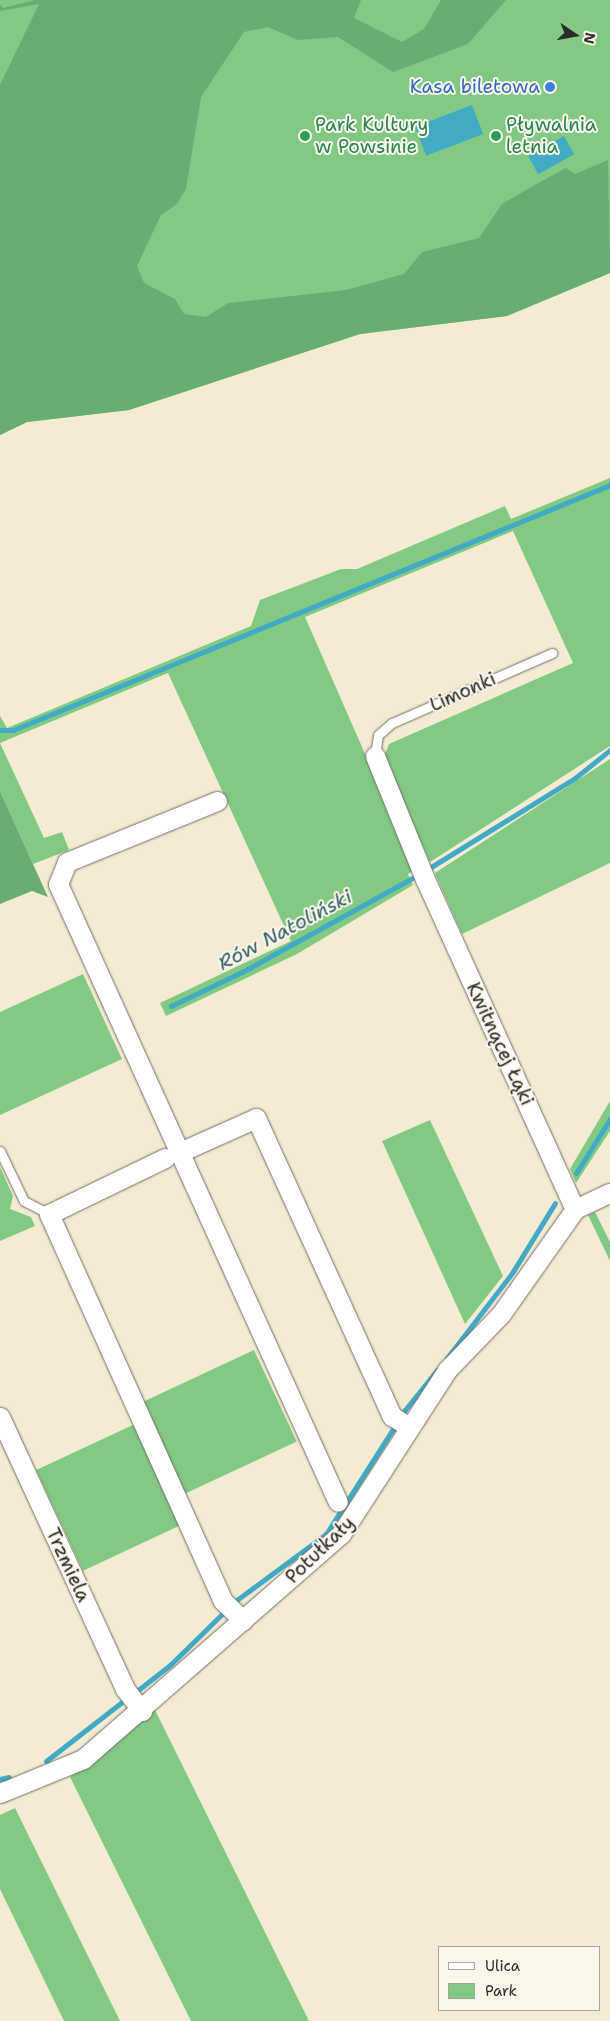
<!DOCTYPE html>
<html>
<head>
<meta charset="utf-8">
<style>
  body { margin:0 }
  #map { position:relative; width:610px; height:2021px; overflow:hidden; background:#f4ebd4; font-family:"Shantell Sans",sans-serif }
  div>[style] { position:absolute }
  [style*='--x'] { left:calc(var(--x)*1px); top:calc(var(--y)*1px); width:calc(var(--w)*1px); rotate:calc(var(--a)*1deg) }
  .green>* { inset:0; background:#82c984; transform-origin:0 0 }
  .forest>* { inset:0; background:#69ad72 }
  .water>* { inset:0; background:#43aac3; transform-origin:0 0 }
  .stream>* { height:5px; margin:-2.5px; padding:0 2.5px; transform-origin:2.5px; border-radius:2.5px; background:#43aac3 }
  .roads { filter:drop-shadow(0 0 1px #716e66) drop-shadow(0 0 1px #716e66) }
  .service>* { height:9px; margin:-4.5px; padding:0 4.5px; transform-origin:4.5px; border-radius:4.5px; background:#fff }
  .minor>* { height:19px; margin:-9.5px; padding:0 9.5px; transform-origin:9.5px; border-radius:9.5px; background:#fff }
  .dots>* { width:14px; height:14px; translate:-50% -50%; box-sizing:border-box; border:2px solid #fbf7ec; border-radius:50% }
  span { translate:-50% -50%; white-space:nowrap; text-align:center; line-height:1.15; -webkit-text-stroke:4px #fbf7ec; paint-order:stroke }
  .shop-label { font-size:19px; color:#366cbe }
  .right { translate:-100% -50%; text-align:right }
  .leisure-label { font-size:19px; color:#27864d }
  .left { translate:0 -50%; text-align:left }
  .street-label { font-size:19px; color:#2b2b2b }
  .water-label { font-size:20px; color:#355e68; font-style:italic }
  .legend { position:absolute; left:438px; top:1946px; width:162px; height:65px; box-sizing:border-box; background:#fbf7ec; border:1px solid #a8a59f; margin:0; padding:6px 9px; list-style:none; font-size:15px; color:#2b2b2b }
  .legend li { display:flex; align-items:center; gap:10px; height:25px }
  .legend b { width:25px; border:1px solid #a8a59f }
  .north { position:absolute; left:550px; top:10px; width:50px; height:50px; -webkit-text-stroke:4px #fbf7ec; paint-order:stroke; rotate:102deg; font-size:14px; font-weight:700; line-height:20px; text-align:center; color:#2b2b2b }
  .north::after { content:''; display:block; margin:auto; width:18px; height:22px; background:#2b2b2b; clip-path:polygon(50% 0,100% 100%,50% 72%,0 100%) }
</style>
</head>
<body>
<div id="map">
  <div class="green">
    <i style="clip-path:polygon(0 0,610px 0,610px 273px,507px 316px,360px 334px,129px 410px,27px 422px,0 435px)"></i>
    <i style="clip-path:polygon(610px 478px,610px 746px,430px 862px,383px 760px,389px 744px,573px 663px,513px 531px,305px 617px,416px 870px,408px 874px,413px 885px,297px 954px,166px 1016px,160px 1003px,291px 941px,168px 673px,0 743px,44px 838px,62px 832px,69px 850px,33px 864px,0 791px,0 716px,7px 728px,251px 626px,260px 600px,341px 569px,357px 569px,505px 506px,511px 519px)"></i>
    <i style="clip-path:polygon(610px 759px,610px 863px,462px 934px,435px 873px)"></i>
    <i style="clip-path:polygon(83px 974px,122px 1059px,0 1115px,0 1012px)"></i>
    <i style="clip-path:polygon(610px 1101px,610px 1131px,576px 1183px,570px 1169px)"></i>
    <i style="clip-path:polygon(430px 1120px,503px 1276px,465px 1324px,382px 1141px)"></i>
    <i style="clip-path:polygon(0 1167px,13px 1196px,10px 1209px,31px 1217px,35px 1226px,0 1241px)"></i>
    <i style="clip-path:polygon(595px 1212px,610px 1242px,610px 1261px,588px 1215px)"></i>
    <i style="left:254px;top:1350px;width:101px;height:124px;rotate:65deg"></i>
    <i style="left:135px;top:1424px;width:111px;height:109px;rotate:65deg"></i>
    <i style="clip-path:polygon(154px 1708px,309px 2021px,191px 2021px,70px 1777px)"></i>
    <i style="clip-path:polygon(15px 1808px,120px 2021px,64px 2021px,0 1889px,0 1815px)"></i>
  </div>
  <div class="forest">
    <i style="clip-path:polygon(35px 0,361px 0,354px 18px,402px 42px,424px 29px,441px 0,506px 0,468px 44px,393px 72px,338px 37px,298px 40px,268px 27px,244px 32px,201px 97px,186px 189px,177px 204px,161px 215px,137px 266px,144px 283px,175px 299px,184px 314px,206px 317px,228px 303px,346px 290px,404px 274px,422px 252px,479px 238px,502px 204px,542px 181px,566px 168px,575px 174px,608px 160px,610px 273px,507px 316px,360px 334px,129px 410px,27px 422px,0 435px,0 85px,39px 4px,0 11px,0 4px,3px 8px)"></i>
    <i style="clip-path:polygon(0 791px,33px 864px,48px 897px,32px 891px,0 904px)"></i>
  </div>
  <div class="water">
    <i style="left:472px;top:105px;width:31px;height:61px;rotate:69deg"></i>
    <i style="left:564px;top:136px;width:21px;height:41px;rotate:61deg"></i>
  </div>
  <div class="stream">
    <i style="--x:0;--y:730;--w:13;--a:0"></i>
    <i style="--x:13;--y:730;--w:645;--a:-22.31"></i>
    <i style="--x:431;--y:867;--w:169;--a:-31.7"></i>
    <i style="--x:575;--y:778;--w:45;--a:-38.7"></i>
    <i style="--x:171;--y:1006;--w:79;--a:-25.6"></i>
    <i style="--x:242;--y:972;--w:194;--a:-28.9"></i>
    <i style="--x:576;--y:1173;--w:64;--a:-57.8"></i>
    <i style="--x:447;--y:1358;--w:107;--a:-52.6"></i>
    <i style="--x:512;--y:1273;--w:82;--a:-58.4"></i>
    <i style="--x:400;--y:1416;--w:59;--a:-51.2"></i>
    <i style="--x:133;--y:1694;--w:47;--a:-38.1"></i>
    <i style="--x:170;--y:1665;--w:90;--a:-44.5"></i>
    <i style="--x:234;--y:1602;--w:114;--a:-36.5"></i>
    <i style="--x:326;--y:1534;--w:130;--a:-57.5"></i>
    <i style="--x:46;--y:1761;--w:101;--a:-37.8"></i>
    <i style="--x:0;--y:1779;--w:9;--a:-13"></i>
  </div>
  <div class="roads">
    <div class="service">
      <i style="--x:375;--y:756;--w:21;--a:-82"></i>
      <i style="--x:378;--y:735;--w:18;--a:-41"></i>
      <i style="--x:392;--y:723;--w:175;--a:-23.6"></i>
      <i style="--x:0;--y:1151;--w:55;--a:64.4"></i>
      <i style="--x:24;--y:1201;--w:28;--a:27"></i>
    </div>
    <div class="minor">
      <i style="--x:375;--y:756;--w:133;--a:67.9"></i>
      <i style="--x:425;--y:879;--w:362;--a:65.6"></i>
      <i style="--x:217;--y:801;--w:162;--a:157.9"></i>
      <i style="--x:67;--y:862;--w:24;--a:112"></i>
      <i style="--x:58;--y:884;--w:678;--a:65.63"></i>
      <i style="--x:180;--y:1152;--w:83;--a:-24.1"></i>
      <i style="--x:256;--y:1118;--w:328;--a:65.5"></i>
      <i style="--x:392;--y:1416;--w:20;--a:33"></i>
      <i style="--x:165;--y:1158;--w:129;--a:154.2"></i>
      <i style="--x:49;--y:1214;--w:424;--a:65.8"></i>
      <i style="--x:223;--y:1601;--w:28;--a:44"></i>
      <i style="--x:0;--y:1417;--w:299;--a:65.3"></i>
      <i style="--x:125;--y:1689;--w:28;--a:52"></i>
      <i style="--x:0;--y:1793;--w:90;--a:-22.3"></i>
      <i style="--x:83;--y:1759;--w:342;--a:-41.1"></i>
      <i style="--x:341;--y:1534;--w:195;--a:-57.1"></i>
      <i style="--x:447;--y:1370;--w:78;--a:-46"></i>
      <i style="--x:501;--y:1314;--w:128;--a:-54.8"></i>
      <i style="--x:575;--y:1209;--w:38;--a:-25"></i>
    </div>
  </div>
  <div class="dots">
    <i style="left:550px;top:87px;background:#3f7fe0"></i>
    <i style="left:305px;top:136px;background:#2e9e5b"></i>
    <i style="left:496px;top:136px;background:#2e9e5b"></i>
  </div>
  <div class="shop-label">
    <span class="right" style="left:540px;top:87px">Kasa biletowa</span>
  </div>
  <div class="leisure-label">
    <span class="left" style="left:315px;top:136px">Park Kultury<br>w Powsinie</span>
    <span class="left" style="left:506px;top:136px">Pływalnia<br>letnia</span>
  </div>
  <div class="street-label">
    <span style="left:463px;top:692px;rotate:-24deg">Limonki</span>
    <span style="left:500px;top:1044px;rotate:65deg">Kwitnącej Łąki</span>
    <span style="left:320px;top:1550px;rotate:-44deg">Potułkały</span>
    <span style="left:68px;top:1565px;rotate:65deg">Trzmiela</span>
  </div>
  <div class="water-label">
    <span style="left:285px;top:930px;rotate:-28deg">Rów Natoliński</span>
  </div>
  <ul class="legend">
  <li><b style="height:6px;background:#fff"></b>Ulica</li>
  <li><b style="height:14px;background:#82c984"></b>Park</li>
  </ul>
  <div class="north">N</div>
</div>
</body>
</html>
